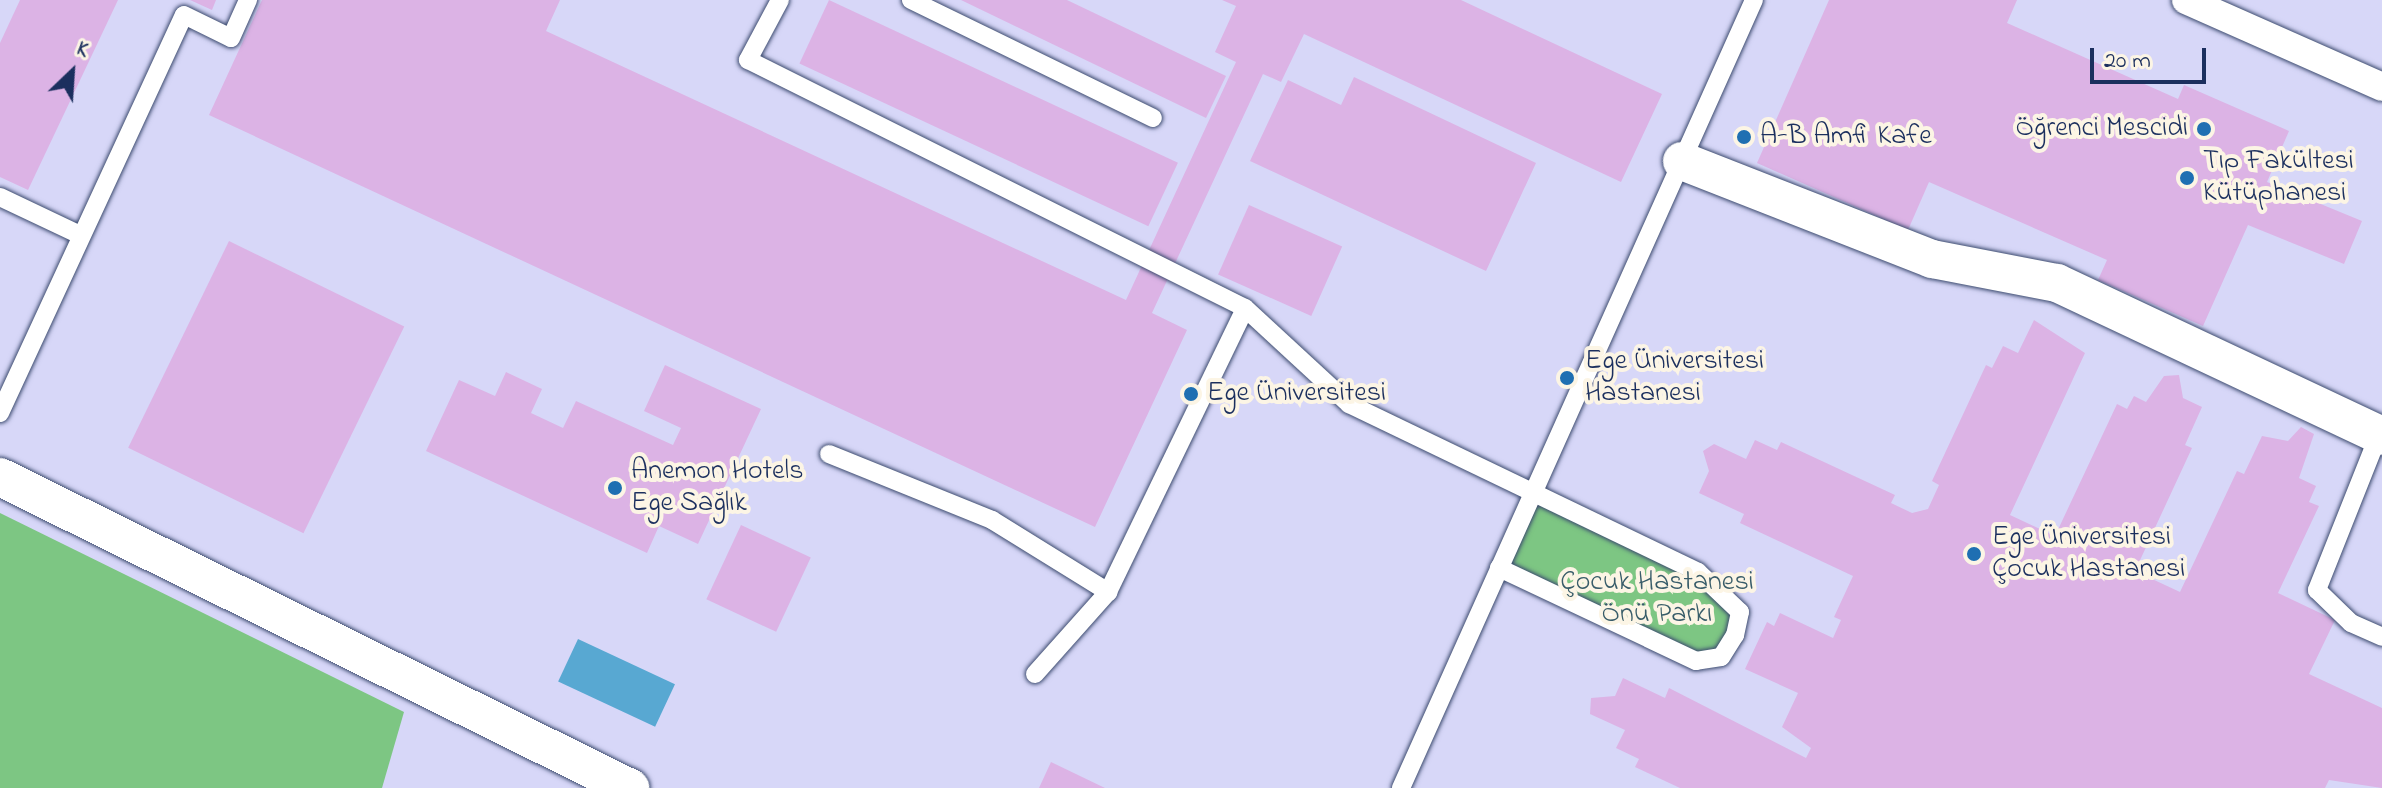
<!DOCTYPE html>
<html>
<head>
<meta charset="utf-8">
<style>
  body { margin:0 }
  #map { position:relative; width:2382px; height:788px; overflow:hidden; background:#f8e9d2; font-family:"Indie Flower",sans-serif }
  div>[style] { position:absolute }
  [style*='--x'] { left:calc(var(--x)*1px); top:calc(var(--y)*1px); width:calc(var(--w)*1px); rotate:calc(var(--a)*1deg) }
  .built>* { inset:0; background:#d7d7f8; transform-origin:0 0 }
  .green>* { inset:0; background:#7dc683 }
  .water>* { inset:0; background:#58a8d2; transform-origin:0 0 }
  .building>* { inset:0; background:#dcb3e5; transform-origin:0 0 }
  .roads { filter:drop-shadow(0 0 2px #3c4b6f) drop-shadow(0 0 2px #3c4b6f) }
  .service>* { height:18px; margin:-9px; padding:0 9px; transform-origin:9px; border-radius:9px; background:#fff }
  .pedestrian>* { height:28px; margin:-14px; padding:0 14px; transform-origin:14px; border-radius:14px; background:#fff }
  .minor>* { height:38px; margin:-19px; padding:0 19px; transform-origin:19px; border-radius:19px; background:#fff }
  .dots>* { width:22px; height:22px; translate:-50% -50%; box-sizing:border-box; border:4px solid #fcf5e5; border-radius:50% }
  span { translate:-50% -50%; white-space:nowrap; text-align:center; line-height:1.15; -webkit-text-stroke:8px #fcf5e5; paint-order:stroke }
  .poi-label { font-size:28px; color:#1b2f5e }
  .right { translate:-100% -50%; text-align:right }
  .left { translate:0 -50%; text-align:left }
  .park-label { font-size:28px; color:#385c69 }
  .north { position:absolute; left:32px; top:32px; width:80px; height:80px; -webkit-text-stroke:6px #fcf5e5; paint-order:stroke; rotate:25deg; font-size:22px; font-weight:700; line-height:32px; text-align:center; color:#1b2f5e }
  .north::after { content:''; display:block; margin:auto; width:28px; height:36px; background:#1b2f5e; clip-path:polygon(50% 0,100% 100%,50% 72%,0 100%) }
  .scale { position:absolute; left:2090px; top:48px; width:116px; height:36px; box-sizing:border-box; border:4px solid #1b2f5e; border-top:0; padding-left:10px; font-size:24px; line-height:28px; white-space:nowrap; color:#1b2f5e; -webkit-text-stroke:6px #fcf5e5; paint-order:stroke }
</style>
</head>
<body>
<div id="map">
  <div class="built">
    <i style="left:0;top:0;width:2382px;height:788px"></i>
  </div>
  <div class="green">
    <i style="clip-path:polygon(1531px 493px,1698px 572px,1740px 612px,1721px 657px,1696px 661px,1499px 568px)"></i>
    <i style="clip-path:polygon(0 513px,404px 712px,382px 788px,0 788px)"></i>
  </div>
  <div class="water">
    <i style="left:578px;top:639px;width:107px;height:47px;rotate:25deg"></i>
  </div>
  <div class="building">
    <i style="clip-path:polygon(20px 0,118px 0,28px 190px,0 177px,0 43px)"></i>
    <i style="clip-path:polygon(190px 0,216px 0,212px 10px)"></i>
    <i style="clip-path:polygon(262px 0,560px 0,546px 31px,1126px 300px,1236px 62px,1215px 52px,1236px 6px,1222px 0,1461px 0,1662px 94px,1621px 182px,1304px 34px,1281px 82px,1263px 74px,1152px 313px,1187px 330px,1095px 527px,209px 115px)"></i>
    <i style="left:829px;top:0;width:385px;height:70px;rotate:25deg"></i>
    <i style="clip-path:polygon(961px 0,1067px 0,1226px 76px,1206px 118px)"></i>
    <i style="clip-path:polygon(1829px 0,2017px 0,2007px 23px,2178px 99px,2184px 85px,2289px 131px,2267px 182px,2362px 221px,2344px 264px,2248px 225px,2203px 326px,2098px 280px,2107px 260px,1929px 182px,1908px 230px,1757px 163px)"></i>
    <i style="clip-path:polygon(1354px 77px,1536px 163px,1486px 271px,1250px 161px,1288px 80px,1341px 105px)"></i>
    <i style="left:1249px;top:205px;width:102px;height:76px;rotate:24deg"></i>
    <i style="left:229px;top:241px;width:195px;height:230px;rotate:26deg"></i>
    <i style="clip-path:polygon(2034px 320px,2085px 353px,2010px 515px,2055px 536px,2117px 404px,2127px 409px,2134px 396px,2146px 402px,2164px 376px,2179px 375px,2183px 398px,2202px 407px,2185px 445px,2192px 448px,2135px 571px,2180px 592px,2237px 471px,2244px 474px,2262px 436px,2288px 441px,2301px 427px,2314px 434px,2299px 478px,2316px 486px,2309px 502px,2319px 506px,2278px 593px,2335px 620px,2309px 674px,2382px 708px,2382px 788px,2329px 780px,2325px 788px,1680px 788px,1635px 767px,1639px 759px,1616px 748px,1625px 730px,1590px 714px,1591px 698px,1615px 696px,1623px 678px,1665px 698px,1669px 688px,1806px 758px,1811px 748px,1782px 727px,1798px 693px,1745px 669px,1767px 622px,1774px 626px,1780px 613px,1833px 638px,1841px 620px,1834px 617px,1853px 576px,1740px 523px,1744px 514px,1699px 493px,1709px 471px,1703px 451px,1714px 444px,1746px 459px,1755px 440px,1777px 450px,1781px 442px,1895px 495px,1891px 503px,1912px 513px,1928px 509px,1939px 485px,1932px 481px,1986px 365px,1992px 368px,2003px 346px,2018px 353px)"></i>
    <i style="clip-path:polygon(665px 365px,761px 409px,698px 544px,659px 526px,647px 553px,426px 451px,459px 380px,495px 396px,506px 372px,542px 389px,531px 413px,563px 428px,576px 401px,673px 445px,681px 428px,644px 411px)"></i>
    <i style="left:741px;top:525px;width:77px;height:82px;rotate:25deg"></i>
    <i style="clip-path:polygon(1051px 762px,1105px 788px,1039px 788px)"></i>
  </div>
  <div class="roads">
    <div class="service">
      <i style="--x:780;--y:0;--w:68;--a:118.1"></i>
      <i style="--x:748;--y:60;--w:555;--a:26.52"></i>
      <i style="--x:1245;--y:308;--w:142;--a:42.7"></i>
      <i style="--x:1349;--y:404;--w:387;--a:25.7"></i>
      <i style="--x:1698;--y:572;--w:58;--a:43.6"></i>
      <i style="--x:1740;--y:612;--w:24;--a:102"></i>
      <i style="--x:1735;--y:635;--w:26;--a:122"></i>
      <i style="--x:1721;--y:657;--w:25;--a:171"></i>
      <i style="--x:1696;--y:661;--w:218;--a:-154.7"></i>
      <i style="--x:911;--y:0;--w:269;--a:26"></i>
      <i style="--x:0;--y:197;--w:89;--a:25.4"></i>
      <i style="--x:0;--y:413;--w:438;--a:-65.2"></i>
      <i style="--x:184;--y:15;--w:52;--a:26.1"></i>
      <i style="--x:231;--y:38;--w:42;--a:-65.9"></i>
      <i style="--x:2379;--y:434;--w:168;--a:111.7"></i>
      <i style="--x:2317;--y:590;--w:47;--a:44.1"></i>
      <i style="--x:2351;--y:623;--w:34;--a:24"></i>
      <i style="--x:829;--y:454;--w:176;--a:22"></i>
      <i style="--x:992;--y:520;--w:137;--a:31.8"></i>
      <i style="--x:1035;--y:674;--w:110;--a:-48.3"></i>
      <i style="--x:1108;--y:592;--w:315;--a:-64.2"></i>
      <i style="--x:1401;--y:788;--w:863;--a:-65.87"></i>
    </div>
    <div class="pedestrian">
      <i style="--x:2186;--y:0;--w:214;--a:23.9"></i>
    </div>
    <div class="minor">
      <i style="--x:1682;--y:161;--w:269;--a:21.4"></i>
      <i style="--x:1932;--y:259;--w:127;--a:10.9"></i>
      <i style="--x:2057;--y:283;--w:359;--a:25.2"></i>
      <i style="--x:0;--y:477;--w:703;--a:26.27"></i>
    </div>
  </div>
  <div class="dots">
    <i style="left:2204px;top:129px;background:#1f6fb2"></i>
    <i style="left:1744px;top:137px;background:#1f6fb2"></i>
    <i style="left:2187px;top:178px;background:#1f6fb2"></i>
    <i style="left:1567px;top:378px;background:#1f6fb2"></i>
    <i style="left:1191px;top:394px;background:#1f6fb2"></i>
    <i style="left:615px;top:488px;background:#1f6fb2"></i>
    <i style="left:1974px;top:554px;background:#1f6fb2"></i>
  </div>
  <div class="poi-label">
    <span class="right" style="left:2188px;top:129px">Öğrenci Mescidi</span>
    <span class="left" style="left:1760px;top:137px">A-B Amfi Kafe</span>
    <span class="left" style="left:2203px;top:178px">Tıp Fakültesi<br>Kütüphanesi</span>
    <span class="left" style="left:1585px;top:378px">Ege Üniversitesi<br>Hastanesi</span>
    <span class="left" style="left:1207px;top:394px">Ege Üniversitesi</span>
    <span class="left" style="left:631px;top:488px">Anemon Hotels<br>Ege Sağlık</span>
    <span class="left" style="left:1992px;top:554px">Ege Üniversitesi<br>Çocuk Hastanesi</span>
  </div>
  <div class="park-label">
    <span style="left:1657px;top:599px">Çocuk Hastanesi<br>Önü Parkı</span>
  </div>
  <div class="north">K</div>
  <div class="scale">20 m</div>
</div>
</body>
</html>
